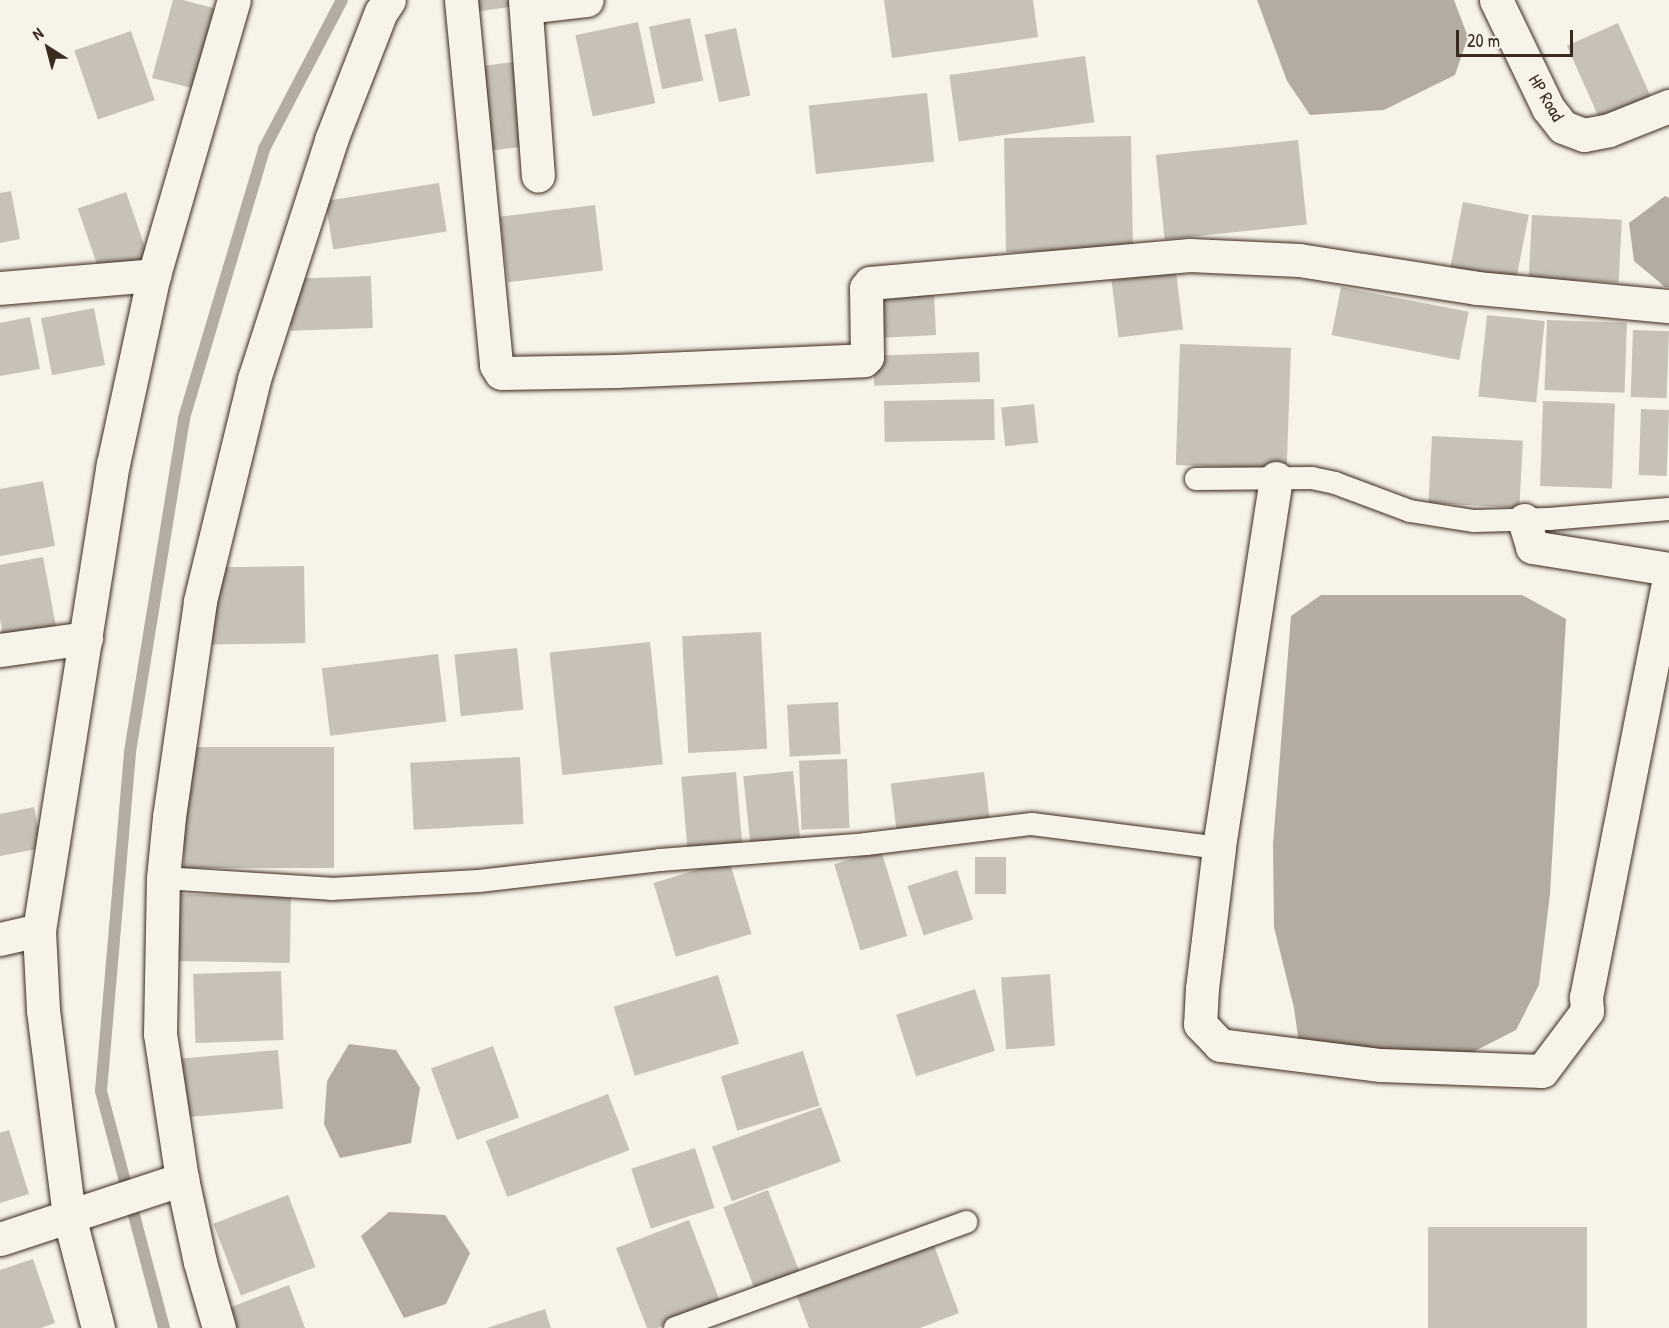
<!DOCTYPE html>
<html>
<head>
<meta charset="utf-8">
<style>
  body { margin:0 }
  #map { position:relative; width:1669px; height:1328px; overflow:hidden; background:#f7f3e8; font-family:"Patrick Hand",sans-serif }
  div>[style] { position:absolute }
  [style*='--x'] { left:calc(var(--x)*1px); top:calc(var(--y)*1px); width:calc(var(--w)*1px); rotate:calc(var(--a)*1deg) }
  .water>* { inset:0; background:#b4aca0 }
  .stream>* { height:12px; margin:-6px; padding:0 6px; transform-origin:6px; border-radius:6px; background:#b4aca0 }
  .building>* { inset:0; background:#c8c1b6; transform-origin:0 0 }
  .roads { filter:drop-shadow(0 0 2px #3b2a1e) drop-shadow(0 0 2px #3b2a1e) }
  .service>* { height:22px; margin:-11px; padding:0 11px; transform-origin:11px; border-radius:11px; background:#f7f3e8 }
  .minor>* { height:33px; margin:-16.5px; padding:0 16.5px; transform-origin:16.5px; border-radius:16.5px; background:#f7f3e8 }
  span { translate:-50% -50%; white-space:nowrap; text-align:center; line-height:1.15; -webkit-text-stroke:6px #f7f3e8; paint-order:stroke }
  .street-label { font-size:18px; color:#3b2a1e }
  .north { position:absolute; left:18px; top:18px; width:60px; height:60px; -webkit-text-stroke:4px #f7f3e8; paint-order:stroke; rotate:324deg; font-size:16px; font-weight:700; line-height:24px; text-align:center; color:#3b2a1e }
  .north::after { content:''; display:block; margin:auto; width:21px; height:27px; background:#3b2a1e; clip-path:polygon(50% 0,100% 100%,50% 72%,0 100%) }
  .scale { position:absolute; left:1456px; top:30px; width:117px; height:27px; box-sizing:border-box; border:3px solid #3b2a1e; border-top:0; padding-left:8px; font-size:18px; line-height:21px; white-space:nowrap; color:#3b2a1e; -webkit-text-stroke:4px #f7f3e8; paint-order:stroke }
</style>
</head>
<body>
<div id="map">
  <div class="water">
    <i style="clip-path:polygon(1257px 0,1454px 0,1468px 37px,1455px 75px,1384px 110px,1310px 115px,1287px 81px)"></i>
    <i style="clip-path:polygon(1665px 196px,1669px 198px,1669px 287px,1665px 287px,1634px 261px,1629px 223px)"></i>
    <i style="clip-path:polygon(1321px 595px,1522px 595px,1566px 619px,1550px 894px,1539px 985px,1516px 1030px,1467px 1055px,1300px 1051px,1294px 1008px,1274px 927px,1273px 844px,1291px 616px)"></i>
    <i style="clip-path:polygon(349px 1044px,396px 1050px,420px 1088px,411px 1143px,340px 1158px,324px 1124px,327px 1081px)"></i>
    <i style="clip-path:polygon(389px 1212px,445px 1215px,470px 1253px,446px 1304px,404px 1318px,361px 1236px)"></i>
  </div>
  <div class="stream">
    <i style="--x:164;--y:1328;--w:245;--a:-104.9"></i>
    <i style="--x:101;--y:1091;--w:340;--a:-85.1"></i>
    <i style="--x:130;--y:752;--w:338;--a:-80.8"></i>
    <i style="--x:184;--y:418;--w:281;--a:-73.4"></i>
    <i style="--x:264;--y:149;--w:168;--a:-62.4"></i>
  </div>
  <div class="building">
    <i style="clip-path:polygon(173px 0,183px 0,225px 11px,204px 91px,152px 78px)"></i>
    <i style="clip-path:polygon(467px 0,521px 0,521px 5px,469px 13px)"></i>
    <i style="clip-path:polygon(884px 0,1033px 0,1038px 37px,892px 58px)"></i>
    <i style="left:690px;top:18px;width:64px;height:42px;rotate:78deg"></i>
    <i style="left:638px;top:22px;width:83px;height:64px;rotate:78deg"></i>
    <i style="left:1618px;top:23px;width:80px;height:56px;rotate:66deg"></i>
    <i style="left:736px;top:28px;width:69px;height:32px;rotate:78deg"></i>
    <i style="left:131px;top:31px;width:73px;height:60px;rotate:71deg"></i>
    <i style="left:1085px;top:56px;width:67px;height:137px;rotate:82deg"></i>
    <i style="left:515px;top:62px;width:85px;height:42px;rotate:83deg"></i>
    <i style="left:927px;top:93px;width:69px;height:119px;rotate:84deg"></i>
    <i style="left:1131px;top:136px;width:114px;height:127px;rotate:89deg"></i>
    <i style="left:1298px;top:140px;width:85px;height:143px;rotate:84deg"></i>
    <i style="left:439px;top:183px;width:49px;height:115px;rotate:81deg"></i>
    <i style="clip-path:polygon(11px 191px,20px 239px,0 243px,0 193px)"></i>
    <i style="left:126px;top:192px;width:69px;height:51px;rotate:71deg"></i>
    <i style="left:1463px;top:202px;width:67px;height:67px;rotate:11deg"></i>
    <i style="left:595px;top:205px;width:66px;height:96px;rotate:83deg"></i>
    <i style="left:1532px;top:215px;width:90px;height:63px;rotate:3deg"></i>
    <i style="left:1176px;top:272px;width:58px;height:65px;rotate:83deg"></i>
    <i style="left:371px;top:276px;width:52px;height:82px;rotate:88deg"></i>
    <i style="left:1341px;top:287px;width:130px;height:49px;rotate:11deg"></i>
    <i style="left:934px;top:294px;width:41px;height:54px;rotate:87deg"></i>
    <i style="left:94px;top:308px;width:58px;height:54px;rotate:79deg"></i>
    <i style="left:1487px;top:315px;width:58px;height:82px;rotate:6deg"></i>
    <i style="clip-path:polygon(30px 317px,40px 369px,0 376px,0 323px)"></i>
    <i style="left:1547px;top:320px;width:80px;height:70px;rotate:2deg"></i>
    <i style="left:1633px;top:330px;width:36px;height:67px;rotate:2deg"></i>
    <i style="left:1180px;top:344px;width:111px;height:121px;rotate:2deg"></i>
    <i style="left:979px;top:352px;width:30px;height:106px;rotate:88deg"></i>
    <i style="left:994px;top:399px;width:41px;height:110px;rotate:89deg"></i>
    <i style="left:1543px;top:401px;width:72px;height:85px;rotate:2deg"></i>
    <i style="left:1034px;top:404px;width:39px;height:33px;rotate:84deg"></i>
    <i style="left:1641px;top:409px;width:28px;height:66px;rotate:2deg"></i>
    <i style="left:1432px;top:436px;width:91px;height:67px;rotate:3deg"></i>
    <i style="clip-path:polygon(43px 481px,55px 546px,0 556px,0 489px)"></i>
    <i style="clip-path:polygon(43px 557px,57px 632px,4px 642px,0 619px,0 565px)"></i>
    <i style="left:304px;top:566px;width:77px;height:93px;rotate:89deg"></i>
    <i style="left:761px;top:632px;width:117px;height:79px;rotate:87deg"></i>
    <i style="left:650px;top:642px;width:123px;height:101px;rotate:84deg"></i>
    <i style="left:517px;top:648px;width:62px;height:63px;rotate:84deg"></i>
    <i style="left:438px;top:654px;width:68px;height:117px;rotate:83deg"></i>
    <i style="left:838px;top:702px;width:52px;height:51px;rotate:87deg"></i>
    <i style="left:184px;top:747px;width:150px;height:121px"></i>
    <i style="left:520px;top:757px;width:67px;height:110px;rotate:87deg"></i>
    <i style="left:847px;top:759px;width:69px;height:48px;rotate:88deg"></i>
    <i style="left:793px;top:771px;width:72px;height:50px;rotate:84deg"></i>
    <i style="left:736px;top:772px;width:74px;height:55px;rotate:85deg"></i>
    <i style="left:984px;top:772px;width:46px;height:94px;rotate:83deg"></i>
    <i style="clip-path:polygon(34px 807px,42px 848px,0 856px,0 814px)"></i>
    <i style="left:881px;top:850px;width:90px;height:49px;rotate:73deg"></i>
    <i style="left:975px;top:857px;width:31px;height:37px"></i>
    <i style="left:729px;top:860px;width:77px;height:79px;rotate:73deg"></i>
    <i style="left:957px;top:870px;width:52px;height:52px;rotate:72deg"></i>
    <i style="left:178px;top:894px;width:113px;height:67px;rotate:1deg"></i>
    <i style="left:281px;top:971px;width:69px;height:88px;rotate:88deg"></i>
    <i style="left:1050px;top:974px;width:72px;height:49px;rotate:86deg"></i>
    <i style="left:718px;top:975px;width:72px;height:109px;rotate:73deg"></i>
    <i style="left:975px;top:989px;width:65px;height:83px;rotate:72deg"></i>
    <i style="left:493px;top:1046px;width:76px;height:66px;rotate:70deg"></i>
    <i style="left:278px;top:1050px;width:59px;height:100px;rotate:85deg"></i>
    <i style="left:803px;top:1051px;width:57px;height:86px;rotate:73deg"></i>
    <i style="left:608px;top:1094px;width:60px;height:131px;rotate:69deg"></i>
    <i style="left:821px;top:1107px;width:58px;height:116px;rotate:70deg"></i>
    <i style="clip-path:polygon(9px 1130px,29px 1194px,0 1203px,0 1133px)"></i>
    <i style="left:695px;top:1148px;width:63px;height:67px;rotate:72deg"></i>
    <i style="left:768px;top:1190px;width:91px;height:48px;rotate:69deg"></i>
    <i style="left:288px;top:1195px;width:77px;height:80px;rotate:69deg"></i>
    <i style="clip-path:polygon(689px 1220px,721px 1304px,657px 1328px,647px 1328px,616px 1248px)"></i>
    <i style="left:1428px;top:1227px;width:159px;height:101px"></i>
    <i style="clip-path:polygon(932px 1240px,959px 1313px,920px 1328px,809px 1328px,795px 1291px)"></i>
    <i style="clip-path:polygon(33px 1259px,55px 1323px,41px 1328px,0 1328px,0 1270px)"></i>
    <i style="clip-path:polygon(289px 1285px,305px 1328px,233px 1328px,226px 1309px)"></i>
    <i style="clip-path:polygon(545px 1309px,551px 1328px,487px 1328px)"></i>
  </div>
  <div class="roads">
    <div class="service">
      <i style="--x:1196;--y:479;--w:116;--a:-0.5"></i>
      <i style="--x:1312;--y:478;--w:24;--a:12"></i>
      <i style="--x:1335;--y:483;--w:80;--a:20.5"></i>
      <i style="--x:1410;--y:511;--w:65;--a:8.9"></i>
      <i style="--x:1474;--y:521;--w:75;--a:-1.5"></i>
      <i style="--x:1549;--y:519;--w:120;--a:-4.8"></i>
      <i style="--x:163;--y:878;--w:168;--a:3.7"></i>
      <i style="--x:331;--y:889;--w:148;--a:-3.1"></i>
      <i style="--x:479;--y:881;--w:182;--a:-6.6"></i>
      <i style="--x:660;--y:860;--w:207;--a:-4.4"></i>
      <i style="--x:866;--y:844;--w:167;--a:-6.9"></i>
      <i style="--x:1032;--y:824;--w:189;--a:7.3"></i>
      <i style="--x:675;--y:1328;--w:310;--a:-20"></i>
    </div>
    <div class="minor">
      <i style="--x:461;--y:0;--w:367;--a:84.5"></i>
      <i style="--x:496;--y:365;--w:9;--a:58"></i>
      <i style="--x:501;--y:373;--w:115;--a:-1"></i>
      <i style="--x:616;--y:371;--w:248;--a:-2.5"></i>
      <i style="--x:864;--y:360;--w:4;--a:-45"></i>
      <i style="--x:867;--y:357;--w:69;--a:-90.8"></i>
      <i style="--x:866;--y:288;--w:6;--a:-51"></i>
      <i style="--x:870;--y:283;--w:321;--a:-5"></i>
      <i style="--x:1190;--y:255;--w:109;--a:2.6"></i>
      <i style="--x:1299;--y:260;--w:180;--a:8.9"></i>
      <i style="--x:1477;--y:288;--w:193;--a:5.4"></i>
      <i style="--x:525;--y:0;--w:176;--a:85.8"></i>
      <i style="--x:1496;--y:0;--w:120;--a:64.3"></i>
      <i style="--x:1548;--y:108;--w:24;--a:52"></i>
      <i style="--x:1563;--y:127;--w:22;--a:21"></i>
      <i style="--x:1584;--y:135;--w:25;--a:-11"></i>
      <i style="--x:1609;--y:130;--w:65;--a:-21.8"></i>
      <i style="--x:526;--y:7;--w:61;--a:-6.5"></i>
      <i style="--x:0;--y:288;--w:155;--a:-4.8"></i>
      <i style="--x:1276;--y:478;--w:374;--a:98.8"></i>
      <i style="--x:1219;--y:848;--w:141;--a:96.9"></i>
      <i style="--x:1202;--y:988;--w:36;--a:93"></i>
      <i style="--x:1200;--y:1024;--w:29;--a:46"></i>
      <i style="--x:1220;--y:1045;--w:162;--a:7.1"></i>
      <i style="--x:1381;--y:1065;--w:161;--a:2.1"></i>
      <i style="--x:1542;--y:1071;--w:75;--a:-53.1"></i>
      <i style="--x:1587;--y:1011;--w:14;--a:-94"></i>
      <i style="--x:1586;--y:997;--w:429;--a:-78.8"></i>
      <i style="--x:1524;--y:520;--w:28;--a:73"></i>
      <i style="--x:1532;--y:547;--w:139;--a:9.1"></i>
      <i style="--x:0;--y:650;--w:87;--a:-7.9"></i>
      <i style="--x:0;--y:939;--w:40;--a:-13"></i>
      <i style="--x:0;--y:1239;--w:192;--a:-18.2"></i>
      <i style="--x:98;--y:1328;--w:116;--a:-104.5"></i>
      <i style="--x:69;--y:1216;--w:208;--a:-97.2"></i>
      <i style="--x:43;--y:1010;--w:80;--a:-92.9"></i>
      <i style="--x:39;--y:930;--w:472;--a:-81"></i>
      <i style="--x:113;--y:464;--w:193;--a:-77.8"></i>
      <i style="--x:154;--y:275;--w:286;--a:-73.8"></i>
      <i style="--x:219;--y:1328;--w:69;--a:-106.1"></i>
      <i style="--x:200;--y:1262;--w:85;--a:-102.2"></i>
      <i style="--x:182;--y:1179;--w:147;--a:-98.6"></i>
      <i style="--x:160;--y:1034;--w:156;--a:-88.9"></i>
      <i style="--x:163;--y:878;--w:61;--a:-84.4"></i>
      <i style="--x:169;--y:817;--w:218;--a:-81.8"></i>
      <i style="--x:200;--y:601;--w:228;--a:-76.3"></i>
      <i style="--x:254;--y:379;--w:251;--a:-72.1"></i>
      <i style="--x:331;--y:140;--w:137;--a:-68.7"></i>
      <i style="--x:381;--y:12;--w:14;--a:-56"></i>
    </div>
  </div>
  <div class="street-label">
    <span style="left:1546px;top:98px;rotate:59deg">HP Road</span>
  </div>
  <div class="north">N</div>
  <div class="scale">20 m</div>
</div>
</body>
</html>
